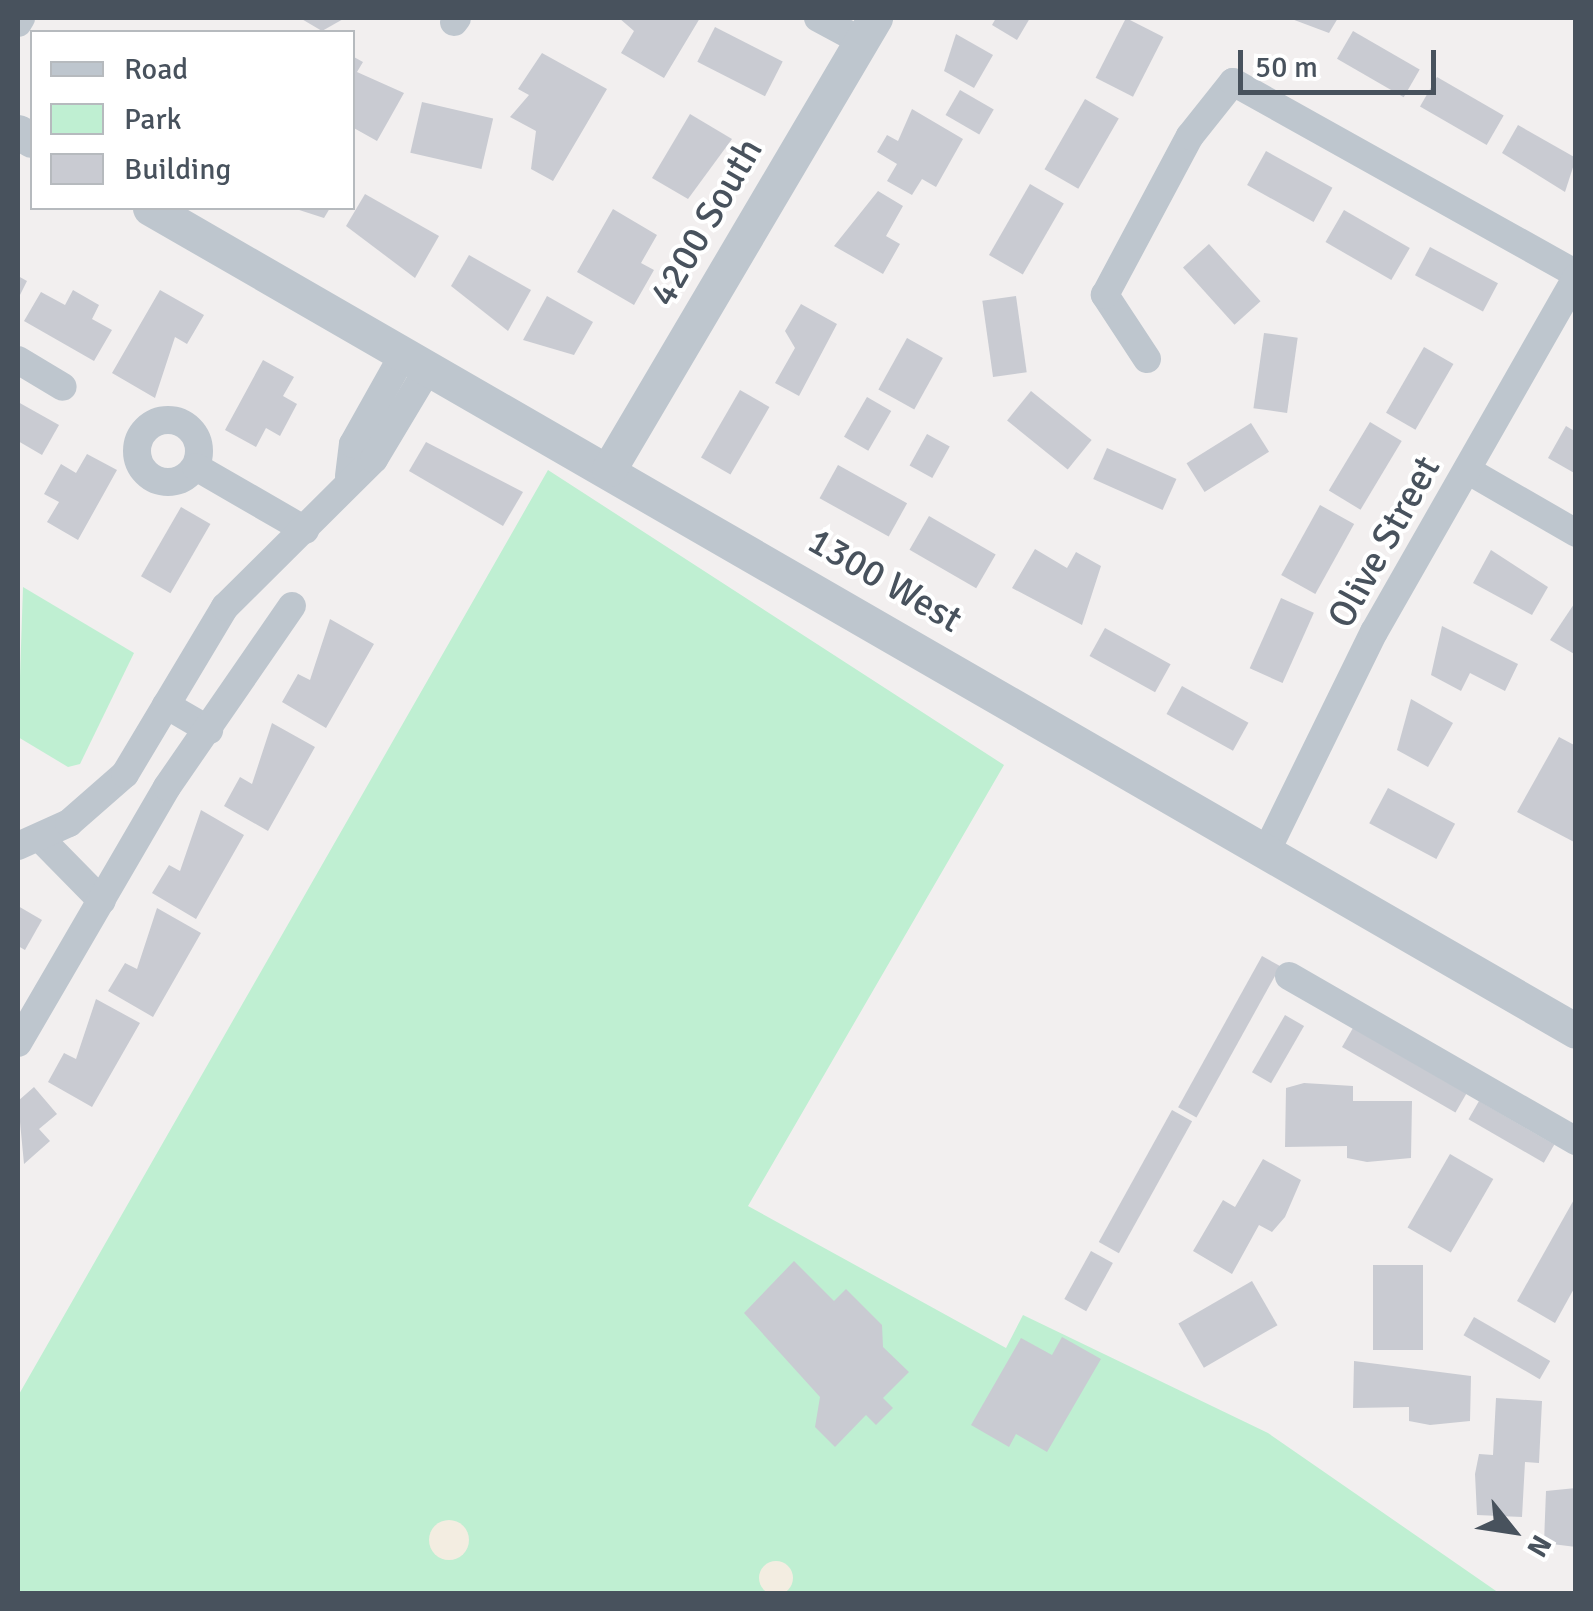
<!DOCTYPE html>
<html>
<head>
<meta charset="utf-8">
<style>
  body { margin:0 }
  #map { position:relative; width:1593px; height:1611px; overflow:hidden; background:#f2efef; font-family:Signika,sans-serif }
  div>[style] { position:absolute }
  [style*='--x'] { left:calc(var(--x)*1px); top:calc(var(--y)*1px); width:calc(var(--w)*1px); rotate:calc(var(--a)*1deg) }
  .green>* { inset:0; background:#bfefd2 }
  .sand>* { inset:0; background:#f3ede1 }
  .round { border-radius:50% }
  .building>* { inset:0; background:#c9cbd2; transform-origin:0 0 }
  .minor>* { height:28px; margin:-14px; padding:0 14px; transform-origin:14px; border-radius:14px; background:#bec6ce }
  .minor>.ring { margin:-14px; padding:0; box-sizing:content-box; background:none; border:28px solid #bec6ce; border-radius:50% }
  .tertiary>* { height:35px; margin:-17.5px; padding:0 17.5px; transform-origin:17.5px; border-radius:17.5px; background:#bec6ce }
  span { translate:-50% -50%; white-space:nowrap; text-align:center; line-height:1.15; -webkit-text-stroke:8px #fff; paint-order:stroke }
  .street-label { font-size:38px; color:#48525d }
  .frame { position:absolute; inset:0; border:20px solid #48525d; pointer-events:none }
  .legend { position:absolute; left:30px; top:30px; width:325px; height:180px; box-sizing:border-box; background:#fff; border:2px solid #b6babe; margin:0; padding:12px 18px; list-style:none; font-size:30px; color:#48525d }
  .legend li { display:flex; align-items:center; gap:20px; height:50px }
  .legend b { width:50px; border:2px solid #b6babe }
  .north { position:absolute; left:1463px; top:1481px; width:100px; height:100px; -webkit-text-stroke:8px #fff; paint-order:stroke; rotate:120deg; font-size:28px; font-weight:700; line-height:40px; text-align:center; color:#48525d }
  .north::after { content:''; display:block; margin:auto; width:35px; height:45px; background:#48525d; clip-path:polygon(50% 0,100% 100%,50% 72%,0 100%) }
  .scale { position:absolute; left:1238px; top:50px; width:198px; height:45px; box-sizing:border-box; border:5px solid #48525d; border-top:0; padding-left:12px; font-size:30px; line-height:35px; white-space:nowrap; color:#48525d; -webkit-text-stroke:8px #fff; paint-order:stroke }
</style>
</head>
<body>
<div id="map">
  <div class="green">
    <i style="clip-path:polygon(548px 470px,1004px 765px,748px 1206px,1006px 1348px,1023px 1315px,1268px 1433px,1499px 1593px,18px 1594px,18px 1396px)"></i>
    <i style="clip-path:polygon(23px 587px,134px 653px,80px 764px,68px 767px,18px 737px)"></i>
  </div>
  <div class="sand">
    <i class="round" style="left:429px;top:1520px;width:40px;height:40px"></i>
    <i class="round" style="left:759px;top:1561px;width:34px;height:34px"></i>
  </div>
  <div class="building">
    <i style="clip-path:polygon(300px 18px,345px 18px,322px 31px)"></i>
    <i style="clip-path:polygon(619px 18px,700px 18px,664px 78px,621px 53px,634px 31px)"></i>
    <i style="clip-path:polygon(996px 18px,1030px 18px,1017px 40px,992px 25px)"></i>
    <i style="left:1126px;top:18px;width:42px;height:67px;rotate:27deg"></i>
    <i style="clip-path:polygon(1289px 18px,1338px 18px,1329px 33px)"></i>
    <i style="left:715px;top:27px;width:76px;height:39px;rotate:27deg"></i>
    <i style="left:1353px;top:31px;width:77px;height:32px;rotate:30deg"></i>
    <i style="clip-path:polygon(956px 34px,993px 55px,974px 88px,944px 71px)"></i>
    <i style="clip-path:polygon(542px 53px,607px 89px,553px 181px,531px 169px,536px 131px,510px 117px,529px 95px,518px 89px)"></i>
    <i style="clip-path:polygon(352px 56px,363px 62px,357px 72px,404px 93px,377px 141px,352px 127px)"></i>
    <i style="left:1437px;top:77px;width:77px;height:34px;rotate:30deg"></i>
    <i style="left:960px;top:90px;width:39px;height:29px;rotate:30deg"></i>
    <i style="left:1085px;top:99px;width:39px;height:81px;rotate:30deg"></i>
    <i style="left:422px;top:102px;width:73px;height:52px;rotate:13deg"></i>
    <i style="clip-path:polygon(912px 109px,963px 139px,936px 187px,922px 179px,912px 195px,887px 181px,897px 164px,877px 152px,887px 135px,898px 141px)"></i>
    <i style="clip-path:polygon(690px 114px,732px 139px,688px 199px,652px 178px)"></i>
    <i style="clip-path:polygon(1518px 125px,1576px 158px,1565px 192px,1502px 153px)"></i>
    <i style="left:1266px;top:151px;width:76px;height:39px;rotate:29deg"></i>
    <i style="left:1030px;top:184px;width:39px;height:82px;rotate:30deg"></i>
    <i style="clip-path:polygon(878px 191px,903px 206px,886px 236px,900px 244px,883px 274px,834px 246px)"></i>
    <i style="clip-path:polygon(365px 194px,439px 236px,415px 278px,346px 226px)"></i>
    <i style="clip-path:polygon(293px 208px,330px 208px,324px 218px)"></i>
    <i style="clip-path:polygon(613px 209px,657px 235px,641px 263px,654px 270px,634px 305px,577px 272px)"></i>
    <i style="left:1344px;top:210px;width:76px;height:37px;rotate:30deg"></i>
    <i style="left:1209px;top:244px;width:77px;height:35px;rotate:48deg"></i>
    <i style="left:1430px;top:247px;width:77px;height:32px;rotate:28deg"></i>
    <i style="clip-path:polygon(469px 255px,531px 290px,508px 331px,451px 286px)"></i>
    <i style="clip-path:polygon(18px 276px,27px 281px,18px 299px)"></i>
    <i style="clip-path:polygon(73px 290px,99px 305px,92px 319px,112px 330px,94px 361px,24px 321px,41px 292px,65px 305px)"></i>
    <i style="clip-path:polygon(160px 290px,204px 315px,187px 344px,175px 337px,155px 398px,112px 373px)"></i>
    <i style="clip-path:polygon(547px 296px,593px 322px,574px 355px,523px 340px)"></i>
    <i style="left:1016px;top:296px;width:77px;height:34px;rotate:82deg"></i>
    <i style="clip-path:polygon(801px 304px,837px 324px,799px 396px,775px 383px,795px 348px,785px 331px)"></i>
    <i style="left:1264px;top:333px;width:34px;height:76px;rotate:8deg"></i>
    <i style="left:907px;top:338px;width:41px;height:59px;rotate:29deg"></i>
    <i style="left:1424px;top:347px;width:34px;height:76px;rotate:30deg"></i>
    <i style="clip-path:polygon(263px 360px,294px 377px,283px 396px,297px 404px,280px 436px,266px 428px,256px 447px,225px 430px)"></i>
    <i style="left:740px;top:390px;width:34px;height:78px;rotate:30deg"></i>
    <i style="left:1031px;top:391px;width:78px;height:38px;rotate:39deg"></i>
    <i style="left:867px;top:397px;width:28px;height:46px;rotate:30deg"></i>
    <i style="clip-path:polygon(18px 402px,59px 425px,42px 455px,18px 441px)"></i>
    <i style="left:1370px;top:422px;width:37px;height:80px;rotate:31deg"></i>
    <i style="left:1251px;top:423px;width:34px;height:76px;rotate:58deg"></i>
    <i style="clip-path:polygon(1566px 426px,1576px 432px,1576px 474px,1548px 458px)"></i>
    <i style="left:927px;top:434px;width:26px;height:36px;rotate:29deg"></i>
    <i style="clip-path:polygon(426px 442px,523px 492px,503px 526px,409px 471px)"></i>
    <i style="left:1107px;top:448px;width:76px;height:34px;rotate:24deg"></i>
    <i style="clip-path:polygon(87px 454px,117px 470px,78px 540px,47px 522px,59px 502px,44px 494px,61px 464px,76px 473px)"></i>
    <i style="left:838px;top:465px;width:79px;height:38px;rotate:29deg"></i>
    <i style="left:1320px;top:505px;width:39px;height:80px;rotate:29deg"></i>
    <i style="left:181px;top:507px;width:34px;height:80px;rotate:30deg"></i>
    <i style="left:929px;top:516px;width:77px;height:39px;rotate:30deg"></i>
    <i style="clip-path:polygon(1035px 549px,1067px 568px,1076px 552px,1101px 566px,1082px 625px,1012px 588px)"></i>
    <i style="clip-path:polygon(1491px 550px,1548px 587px,1532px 615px,1473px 583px)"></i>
    <i style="left:1281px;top:598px;width:36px;height:77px;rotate:24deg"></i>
    <i style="clip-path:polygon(1576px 601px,1576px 655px,1550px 640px)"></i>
    <i style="clip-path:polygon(330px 619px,374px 644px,326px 728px,282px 702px,298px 674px,310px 680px)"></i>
    <i style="clip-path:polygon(1442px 626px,1518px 664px,1505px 691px,1470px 673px,1461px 691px,1431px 675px)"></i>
    <i style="left:1105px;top:628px;width:75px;height:32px;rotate:29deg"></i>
    <i style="left:1182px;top:686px;width:76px;height:32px;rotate:29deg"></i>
    <i style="clip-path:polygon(1411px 699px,1453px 723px,1428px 767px,1397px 750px)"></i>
    <i style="clip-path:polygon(272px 723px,315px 747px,268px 831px,224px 806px,240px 777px,252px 784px)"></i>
    <i style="clip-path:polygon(1559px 737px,1576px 746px,1576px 843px,1517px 812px)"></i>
    <i style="left:1388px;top:788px;width:76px;height:40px;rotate:28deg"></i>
    <i style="clip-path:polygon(201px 810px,244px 835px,196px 919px,152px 893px,169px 865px,180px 871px)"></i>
    <i style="clip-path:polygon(18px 906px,42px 920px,25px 950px,18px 946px)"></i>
    <i style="clip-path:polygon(157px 908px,201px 933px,153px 1017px,108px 991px,125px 963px,137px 969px)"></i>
    <i style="left:1262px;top:956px;width:21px;height:173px;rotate:29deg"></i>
    <i style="clip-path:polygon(96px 999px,140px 1023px,92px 1107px,48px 1082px,64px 1053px,76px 1059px)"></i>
    <i style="left:1285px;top:1015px;width:22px;height:66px;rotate:30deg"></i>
    <i style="left:1353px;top:1028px;width:131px;height:22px;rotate:30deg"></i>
    <i style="clip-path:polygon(1304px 1083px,1353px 1086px,1353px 1101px,1412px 1101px,1411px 1158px,1367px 1162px,1347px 1158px,1347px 1146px,1285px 1147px,1286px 1088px)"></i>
    <i style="clip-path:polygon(34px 1087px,57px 1114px,39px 1129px,50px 1141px,24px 1164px,18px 1101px)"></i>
    <i style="left:1479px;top:1101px;width:87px;height:21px;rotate:30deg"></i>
    <i style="left:1172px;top:1110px;width:23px;height:151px;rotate:29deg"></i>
    <i style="left:1450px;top:1154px;width:50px;height:85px;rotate:30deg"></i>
    <i style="clip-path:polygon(1263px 1159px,1301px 1180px,1285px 1217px,1272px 1232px,1259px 1225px,1232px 1274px,1193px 1251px,1223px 1200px,1235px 1207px)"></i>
    <i style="clip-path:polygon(1576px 1196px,1576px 1285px,1555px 1323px,1517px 1301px)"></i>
    <i style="left:1091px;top:1251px;width:25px;height:55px;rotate:29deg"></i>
    <i style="clip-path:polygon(794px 1261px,834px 1301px,846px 1289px,882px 1325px,883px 1347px,909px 1372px,883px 1398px,893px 1408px,876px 1425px,866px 1415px,835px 1447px,815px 1427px,820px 1397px,744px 1313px)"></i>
    <i style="left:1373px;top:1265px;width:50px;height:85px"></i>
    <i style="left:1252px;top:1281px;width:51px;height:85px;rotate:60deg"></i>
    <i style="left:1474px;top:1317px;width:88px;height:21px;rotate:30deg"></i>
    <i style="clip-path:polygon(1062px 1337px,1101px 1359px,1047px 1452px,1016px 1434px,1009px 1447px,971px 1425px,1021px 1338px,1052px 1355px)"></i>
    <i style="clip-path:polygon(1354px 1361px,1471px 1376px,1470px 1421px,1430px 1425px,1409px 1421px,1409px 1407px,1353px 1408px)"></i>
    <i style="clip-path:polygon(1496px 1398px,1542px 1401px,1539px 1463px,1525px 1462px,1522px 1517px,1477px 1515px,1475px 1474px,1479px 1454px,1493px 1455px)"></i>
    <i style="clip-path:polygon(1576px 1488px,1576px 1547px,1544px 1543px,1546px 1491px)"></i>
  </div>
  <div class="minor">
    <i style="--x:818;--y:18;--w:49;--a:28.1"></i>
    <i style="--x:454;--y:22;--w:5;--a:-53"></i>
    <i style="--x:18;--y:23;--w:6;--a:-59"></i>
    <i style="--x:1147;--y:359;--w:77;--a:-123.3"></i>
    <i style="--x:1105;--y:295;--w:180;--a:-61.9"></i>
    <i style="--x:1190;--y:136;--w:69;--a:-51.5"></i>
    <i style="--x:1233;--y:82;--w:393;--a:29.2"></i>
    <i style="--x:18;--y:360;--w:52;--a:31"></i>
    <i class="ring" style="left:137px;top:420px;width:34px;height:34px"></i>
    <i style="--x:196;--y:467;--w:126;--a:30"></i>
    <i style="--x:1467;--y:470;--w:126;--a:30"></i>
    <i style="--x:349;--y:476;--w:32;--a:-83"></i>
    <i style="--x:353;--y:444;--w:104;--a:-60.7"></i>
    <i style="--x:166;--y:705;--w:50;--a:30.2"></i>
    <i style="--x:40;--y:838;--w:88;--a:45.5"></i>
    <i style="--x:18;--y:846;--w:56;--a:-24.3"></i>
    <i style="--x:69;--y:823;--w:74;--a:-41.2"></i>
    <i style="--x:125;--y:774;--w:195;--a:-59.1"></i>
    <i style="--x:225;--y:607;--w:210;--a:-44.8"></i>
    <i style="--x:374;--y:459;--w:107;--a:-59.1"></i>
    <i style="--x:1268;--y:848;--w:241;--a:-63.9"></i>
    <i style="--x:1374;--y:632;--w:408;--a:-60.3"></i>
    <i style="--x:1289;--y:976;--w:331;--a:29.9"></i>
    <i style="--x:18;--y:1043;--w:296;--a:-59.8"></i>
    <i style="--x:167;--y:787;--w:220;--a:-55.4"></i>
  </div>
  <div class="tertiary">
    <i style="--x:18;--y:132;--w:16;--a:30"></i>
    <i style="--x:150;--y:208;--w:1646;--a:29.99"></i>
    <i style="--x:609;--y:469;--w:524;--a:-59.47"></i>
  </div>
  <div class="street-label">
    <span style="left:706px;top:222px;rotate:-60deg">4200 South</span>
    <span style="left:1384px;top:542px;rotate:-61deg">Olive Street</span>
    <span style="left:885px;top:580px;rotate:30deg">1300 West</span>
  </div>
  <div class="frame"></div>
  <ul class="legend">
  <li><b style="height:12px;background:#bec6ce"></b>Road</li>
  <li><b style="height:28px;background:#bfefd2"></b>Park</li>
  <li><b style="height:28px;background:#c9cbd2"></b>Building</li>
  </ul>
  <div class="north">N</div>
  <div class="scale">50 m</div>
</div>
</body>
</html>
